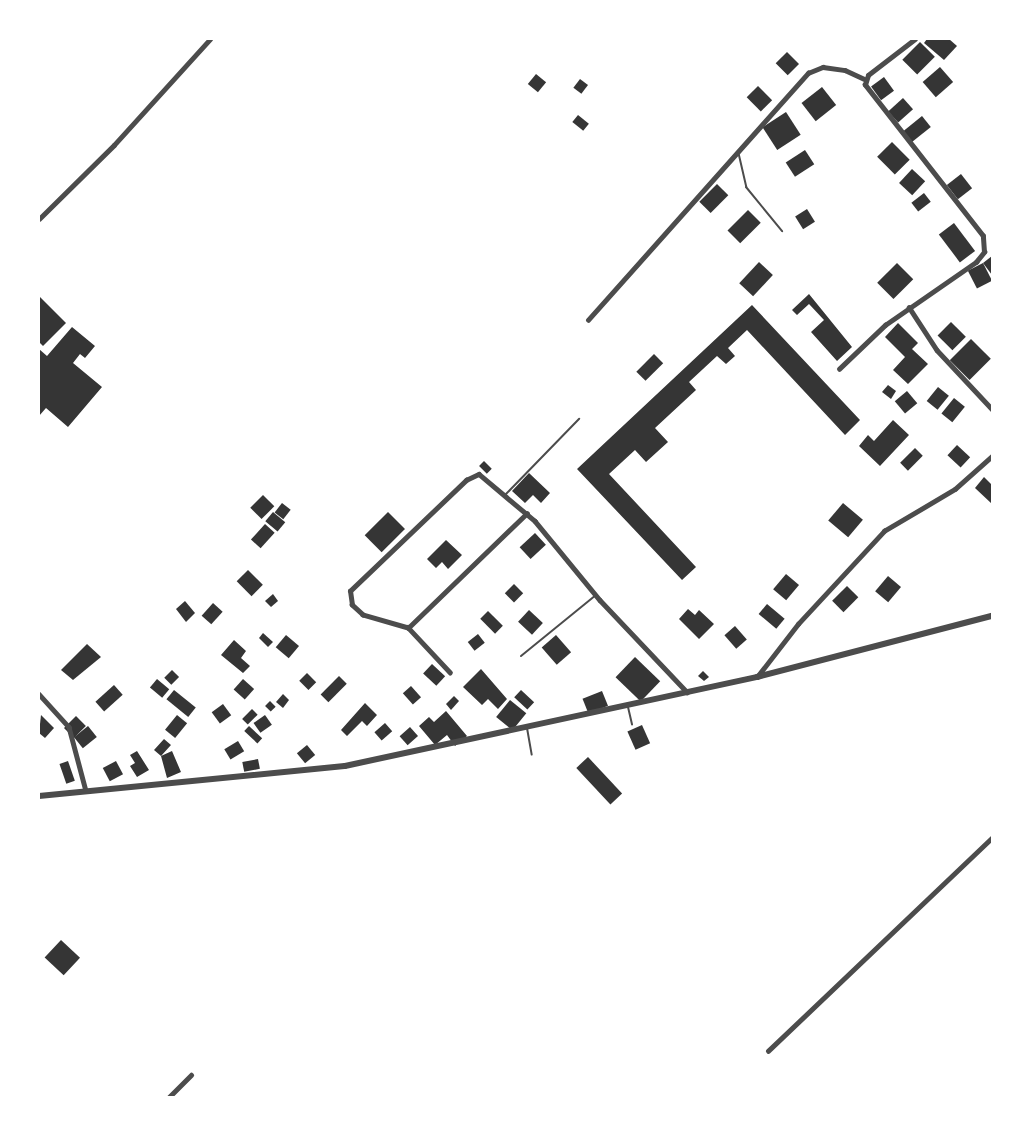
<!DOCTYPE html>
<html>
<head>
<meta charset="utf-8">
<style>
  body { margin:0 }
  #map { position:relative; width:1031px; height:1136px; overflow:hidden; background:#fff; font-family:Karla,sans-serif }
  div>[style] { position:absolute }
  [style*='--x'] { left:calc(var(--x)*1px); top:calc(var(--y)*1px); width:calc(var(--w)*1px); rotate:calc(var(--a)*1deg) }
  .building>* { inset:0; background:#353535; transform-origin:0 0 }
  .service>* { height:2px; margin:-1px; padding:0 1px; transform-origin:1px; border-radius:1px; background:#4c4c4c }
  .minor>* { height:4.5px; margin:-2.25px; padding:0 2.25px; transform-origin:2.25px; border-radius:2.25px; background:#4c4c4c }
  .tertiary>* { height:6px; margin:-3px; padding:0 3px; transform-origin:3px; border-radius:3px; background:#4c4c4c }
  span { translate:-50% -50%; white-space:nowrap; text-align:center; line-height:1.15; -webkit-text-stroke:4.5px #fff; paint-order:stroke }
  .frame { position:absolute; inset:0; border:40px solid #fff; pointer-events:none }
</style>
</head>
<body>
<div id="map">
  <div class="building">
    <i style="clip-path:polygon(927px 39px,949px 39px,957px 46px,944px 60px,924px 43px)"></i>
    <i style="left:920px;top:42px;width:21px;height:25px;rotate:45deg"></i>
    <i style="left:787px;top:52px;width:17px;height:16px;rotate:45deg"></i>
    <i style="left:940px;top:67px;width:20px;height:23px;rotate:49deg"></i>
    <i style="left:536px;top:74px;width:13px;height:13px;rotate:39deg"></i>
    <i style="left:884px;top:77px;width:17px;height:16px;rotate:54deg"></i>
    <i style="left:580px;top:79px;width:10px;height:11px;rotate:37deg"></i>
    <i style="left:758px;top:86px;width:20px;height:16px;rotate:45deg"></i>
    <i style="left:822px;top:87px;width:23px;height:26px;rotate:52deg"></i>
    <i style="left:903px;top:98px;width:15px;height:20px;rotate:48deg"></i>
    <i style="left:786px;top:112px;width:27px;height:28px;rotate:57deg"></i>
    <i style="left:578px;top:115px;width:14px;height:9px;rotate:39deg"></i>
    <i style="left:922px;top:116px;width:14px;height:25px;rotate:51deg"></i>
    <i style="left:892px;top:142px;width:25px;height:21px;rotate:45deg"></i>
    <i style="left:805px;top:150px;width:17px;height:23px;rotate:57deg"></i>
    <i style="left:912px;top:169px;width:18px;height:19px;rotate:43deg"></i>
    <i style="left:961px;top:174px;width:18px;height:18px;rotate:52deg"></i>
    <i style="left:717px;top:184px;width:16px;height:25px;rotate:45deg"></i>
    <i style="left:924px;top:193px;width:11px;height:16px;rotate:52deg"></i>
    <i style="left:807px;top:209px;width:15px;height:14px;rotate:58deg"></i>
    <i style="left:748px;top:210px;width:18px;height:29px;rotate:45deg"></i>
    <i style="left:954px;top:223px;width:35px;height:19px;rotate:53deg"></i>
    <i style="clip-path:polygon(992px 256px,992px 275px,983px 263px)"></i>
    <i style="left:759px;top:262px;width:19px;height:29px;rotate:43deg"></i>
    <i style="left:897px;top:263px;width:23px;height:28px;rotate:45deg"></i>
    <i style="left:983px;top:263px;width:20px;height:17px;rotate:63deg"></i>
    <i style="clip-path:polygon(809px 294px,852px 347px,837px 361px,811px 332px,824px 320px,809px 304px,797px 315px,792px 310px)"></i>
    <i style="clip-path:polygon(39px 296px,66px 323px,43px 346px,39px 342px)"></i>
    <i style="clip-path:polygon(752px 305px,860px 420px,845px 435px,747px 330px,728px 348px,735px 356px,726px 364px,717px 356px,689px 382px,696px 390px,655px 428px,668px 442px,646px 462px,635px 450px,609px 474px,696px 567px,682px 580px,577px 469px)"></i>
    <i style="left:951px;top:322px;width:21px;height:19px;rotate:45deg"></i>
    <i style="clip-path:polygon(898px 323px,918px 343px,912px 349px,928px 364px,908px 384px,893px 370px,905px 357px,885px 337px)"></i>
    <i style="clip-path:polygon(72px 327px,95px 346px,85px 358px,80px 354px,73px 363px,102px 387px,68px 427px,46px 408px,39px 416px,39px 349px,47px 356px)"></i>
    <i style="left:971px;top:339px;width:28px;height:30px;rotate:45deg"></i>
    <i style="left:654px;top:354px;width:13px;height:25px;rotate:45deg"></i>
    <i style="clip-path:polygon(888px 385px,896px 391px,891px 399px,882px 392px)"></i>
    <i style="left:938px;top:387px;width:14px;height:18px;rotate:39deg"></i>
    <i style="left:907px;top:391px;width:16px;height:16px;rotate:50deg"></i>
    <i style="left:954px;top:398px;width:14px;height:20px;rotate:39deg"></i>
    <i style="clip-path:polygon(893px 420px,909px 435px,880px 466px,859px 446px,868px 435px,874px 441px)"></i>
    <i style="left:957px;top:445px;width:18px;height:14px;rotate:43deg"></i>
    <i style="left:915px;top:448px;width:11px;height:21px;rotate:45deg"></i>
    <i style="left:484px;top:461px;width:11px;height:7px;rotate:45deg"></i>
    <i style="clip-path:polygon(529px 473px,550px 493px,541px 503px,533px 495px,525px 503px,512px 491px)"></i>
    <i style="clip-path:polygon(984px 477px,992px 485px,992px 504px,975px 488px)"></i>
    <i style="left:263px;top:495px;width:16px;height:18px;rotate:45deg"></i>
    <i style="left:282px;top:503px;width:11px;height:12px;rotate:38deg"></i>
    <i style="left:843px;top:503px;width:26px;height:23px;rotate:40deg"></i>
    <i style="left:273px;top:512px;width:16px;height:12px;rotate:40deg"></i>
    <i style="left:388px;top:512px;width:24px;height:33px;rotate:45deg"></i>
    <i style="left:265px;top:524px;width:13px;height:21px;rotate:42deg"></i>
    <i style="left:535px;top:533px;width:16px;height:21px;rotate:47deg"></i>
    <i style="clip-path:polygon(446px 540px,462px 555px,448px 569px,442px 562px,436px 568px,427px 559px)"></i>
    <i style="left:248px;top:570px;width:21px;height:16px;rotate:45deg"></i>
    <i style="left:786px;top:574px;width:17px;height:20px;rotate:40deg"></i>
    <i style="left:888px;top:576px;width:17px;height:20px;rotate:40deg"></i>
    <i style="left:514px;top:584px;width:13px;height:13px;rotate:45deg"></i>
    <i style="left:847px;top:586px;width:16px;height:21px;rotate:45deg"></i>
    <i style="clip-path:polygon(273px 594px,278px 601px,271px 607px,265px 601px)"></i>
    <i style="clip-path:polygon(185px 601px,195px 613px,186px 622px,176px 609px)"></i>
    <i style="left:213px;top:603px;width:13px;height:17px;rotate:42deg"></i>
    <i style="left:767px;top:604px;width:23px;height:13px;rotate:40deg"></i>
    <i style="clip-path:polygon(688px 609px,695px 615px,699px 610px,714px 624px,699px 639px,679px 619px)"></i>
    <i style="left:529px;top:610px;width:19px;height:16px;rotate:43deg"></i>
    <i style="left:488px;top:611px;width:21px;height:11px;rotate:45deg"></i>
    <i style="left:735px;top:626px;width:18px;height:14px;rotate:49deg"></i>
    <i style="clip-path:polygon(263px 633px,273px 642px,268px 647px,259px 638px)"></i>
    <i style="left:478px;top:634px;width:11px;height:13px;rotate:52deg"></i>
    <i style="left:286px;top:635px;width:17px;height:16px;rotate:40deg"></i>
    <i style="left:556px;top:635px;width:23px;height:19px;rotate:49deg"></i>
    <i style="clip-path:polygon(234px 640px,246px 651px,241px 658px,250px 666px,243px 673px,221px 655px)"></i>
    <i style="clip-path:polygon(87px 644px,101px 657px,73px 680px,61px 670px)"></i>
    <i style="left:635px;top:657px;width:35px;height:28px;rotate:44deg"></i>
    <i style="left:432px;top:664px;width:18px;height:13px;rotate:43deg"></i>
    <i style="clip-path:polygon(481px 669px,507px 699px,498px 709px,488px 699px,482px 705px,463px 687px)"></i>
    <i style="left:172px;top:670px;width:10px;height:11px;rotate:45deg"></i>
    <i style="clip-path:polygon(703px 671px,709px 677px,704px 681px,698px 676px)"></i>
    <i style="left:307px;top:673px;width:13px;height:11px;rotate:45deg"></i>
    <i style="left:339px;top:676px;width:11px;height:26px;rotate:45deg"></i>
    <i style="left:157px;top:679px;width:16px;height:11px;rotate:40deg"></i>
    <i style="left:243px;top:679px;width:15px;height:14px;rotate:42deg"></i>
    <i style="left:114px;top:685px;width:13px;height:25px;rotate:48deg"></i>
    <i style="left:411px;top:686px;width:15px;height:11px;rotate:48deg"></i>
    <i style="left:174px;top:690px;width:28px;height:12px;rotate:39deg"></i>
    <i style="left:521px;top:690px;width:18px;height:10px;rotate:43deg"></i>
    <i style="left:602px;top:691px;width:16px;height:21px;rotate:68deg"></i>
    <i style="clip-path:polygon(283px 694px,289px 700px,283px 708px,276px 702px)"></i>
    <i style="clip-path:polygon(454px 696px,459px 701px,451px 710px,446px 704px)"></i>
    <i style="left:510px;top:700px;width:21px;height:22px;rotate:39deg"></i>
    <i style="left:270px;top:701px;width:8px;height:7px;rotate:45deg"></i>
    <i style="clip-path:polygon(365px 703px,377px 715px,367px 726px,362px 721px,347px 736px,341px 730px)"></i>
    <i style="left:223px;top:704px;width:14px;height:14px;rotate:54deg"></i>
    <i style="left:252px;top:709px;width:8px;height:14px;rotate:45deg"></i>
    <i style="clip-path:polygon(446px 711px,467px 736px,455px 746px,447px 735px,435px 745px,419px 726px,429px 717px,434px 722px)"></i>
    <i style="clip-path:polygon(41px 715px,54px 728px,45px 738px,39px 733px)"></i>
    <i style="left:177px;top:715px;width:13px;height:19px;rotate:39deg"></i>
    <i style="left:265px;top:715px;width:12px;height:14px;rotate:55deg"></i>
    <i style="left:76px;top:716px;width:14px;height:17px;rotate:45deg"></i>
    <i style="left:385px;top:723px;width:11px;height:14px;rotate:49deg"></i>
    <i style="left:642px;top:725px;width:20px;height:16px;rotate:66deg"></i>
    <i style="left:88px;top:726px;width:14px;height:18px;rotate:51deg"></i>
    <i style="left:249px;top:726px;width:18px;height:7px;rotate:43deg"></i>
    <i style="left:410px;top:727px;width:12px;height:14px;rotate:48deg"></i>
    <i style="clip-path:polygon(164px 739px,171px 745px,161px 756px,172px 751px,181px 772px,167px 778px,161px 756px,154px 750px)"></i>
    <i style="left:238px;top:741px;width:12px;height:16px;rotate:59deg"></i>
    <i style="left:307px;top:745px;width:13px;height:13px;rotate:51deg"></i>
    <i style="clip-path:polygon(137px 751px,149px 770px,137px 777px,130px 766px,135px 763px,130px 755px)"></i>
    <i style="left:588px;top:757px;width:50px;height:16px;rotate:47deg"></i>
    <i style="left:258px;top:759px;width:10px;height:16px;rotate:79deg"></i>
    <i style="left:68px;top:761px;width:21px;height:9px;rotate:71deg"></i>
    <i style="left:116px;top:761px;width:15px;height:15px;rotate:62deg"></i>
    <i style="left:61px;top:940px;width:26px;height:24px;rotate:43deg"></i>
  </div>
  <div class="service">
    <i style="--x:738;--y:151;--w:37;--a:77"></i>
    <i style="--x:746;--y:187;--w:57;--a:50.7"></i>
    <i style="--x:506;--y:494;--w:105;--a:-45.8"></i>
    <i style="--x:521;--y:656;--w:97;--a:-39.1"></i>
    <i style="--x:628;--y:707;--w:18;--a:77"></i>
    <i style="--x:527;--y:728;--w:27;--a:80"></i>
  </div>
  <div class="minor">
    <i style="--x:39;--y:219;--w:105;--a:-44.6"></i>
    <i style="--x:114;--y:145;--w:143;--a:-47.8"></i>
    <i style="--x:909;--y:307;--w:51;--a:56.9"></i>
    <i style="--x:937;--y:350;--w:81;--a:47"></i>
    <i style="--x:588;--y:320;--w:331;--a:-48.3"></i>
    <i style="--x:808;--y:73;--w:16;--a:-22"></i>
    <i style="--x:823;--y:67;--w:22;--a:8"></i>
    <i style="--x:845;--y:70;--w:21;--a:25"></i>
    <i style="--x:839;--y:369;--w:64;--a:-43.7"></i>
    <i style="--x:885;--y:325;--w:111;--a:-34.7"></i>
    <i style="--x:976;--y:262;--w:13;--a:-51"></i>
    <i style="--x:984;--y:252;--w:16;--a:-94"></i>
    <i style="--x:983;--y:236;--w:192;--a:-128"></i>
    <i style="--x:865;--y:85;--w:10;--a:-73"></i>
    <i style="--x:868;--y:75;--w:59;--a:-37.5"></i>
    <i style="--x:408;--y:628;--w:165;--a:-44"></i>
    <i style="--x:450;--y:673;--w:62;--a:-133"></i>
    <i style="--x:408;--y:628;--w:47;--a:-163.9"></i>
    <i style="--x:363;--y:615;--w:15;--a:-138"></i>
    <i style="--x:352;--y:605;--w:14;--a:-98"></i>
    <i style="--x:350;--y:591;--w:161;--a:-43.7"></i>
    <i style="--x:466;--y:480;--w:14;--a:-25"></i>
    <i style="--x:479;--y:474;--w:73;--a:40"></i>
    <i style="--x:535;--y:521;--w:102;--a:50.6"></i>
    <i style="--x:600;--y:600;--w:127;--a:46.6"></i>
    <i style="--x:757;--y:677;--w:67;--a:-52.3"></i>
    <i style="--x:798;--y:624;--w:127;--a:-47.2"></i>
    <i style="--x:884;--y:531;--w:82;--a:-30.6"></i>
    <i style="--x:955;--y:489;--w:50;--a:-41.7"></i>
    <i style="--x:39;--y:694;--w:45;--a:47.7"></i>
    <i style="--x:69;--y:727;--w:66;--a:75.1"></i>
    <i style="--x:768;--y:1051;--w:309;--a:-43.6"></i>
    <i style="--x:169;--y:1097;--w:31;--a:-45"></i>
  </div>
  <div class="tertiary">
    <i style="--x:39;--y:796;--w:307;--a:-5.6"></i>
    <i style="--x:345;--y:766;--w:422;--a:-12.2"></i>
    <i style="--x:757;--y:677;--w:243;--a:-14.6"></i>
  </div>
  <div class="frame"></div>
</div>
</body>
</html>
